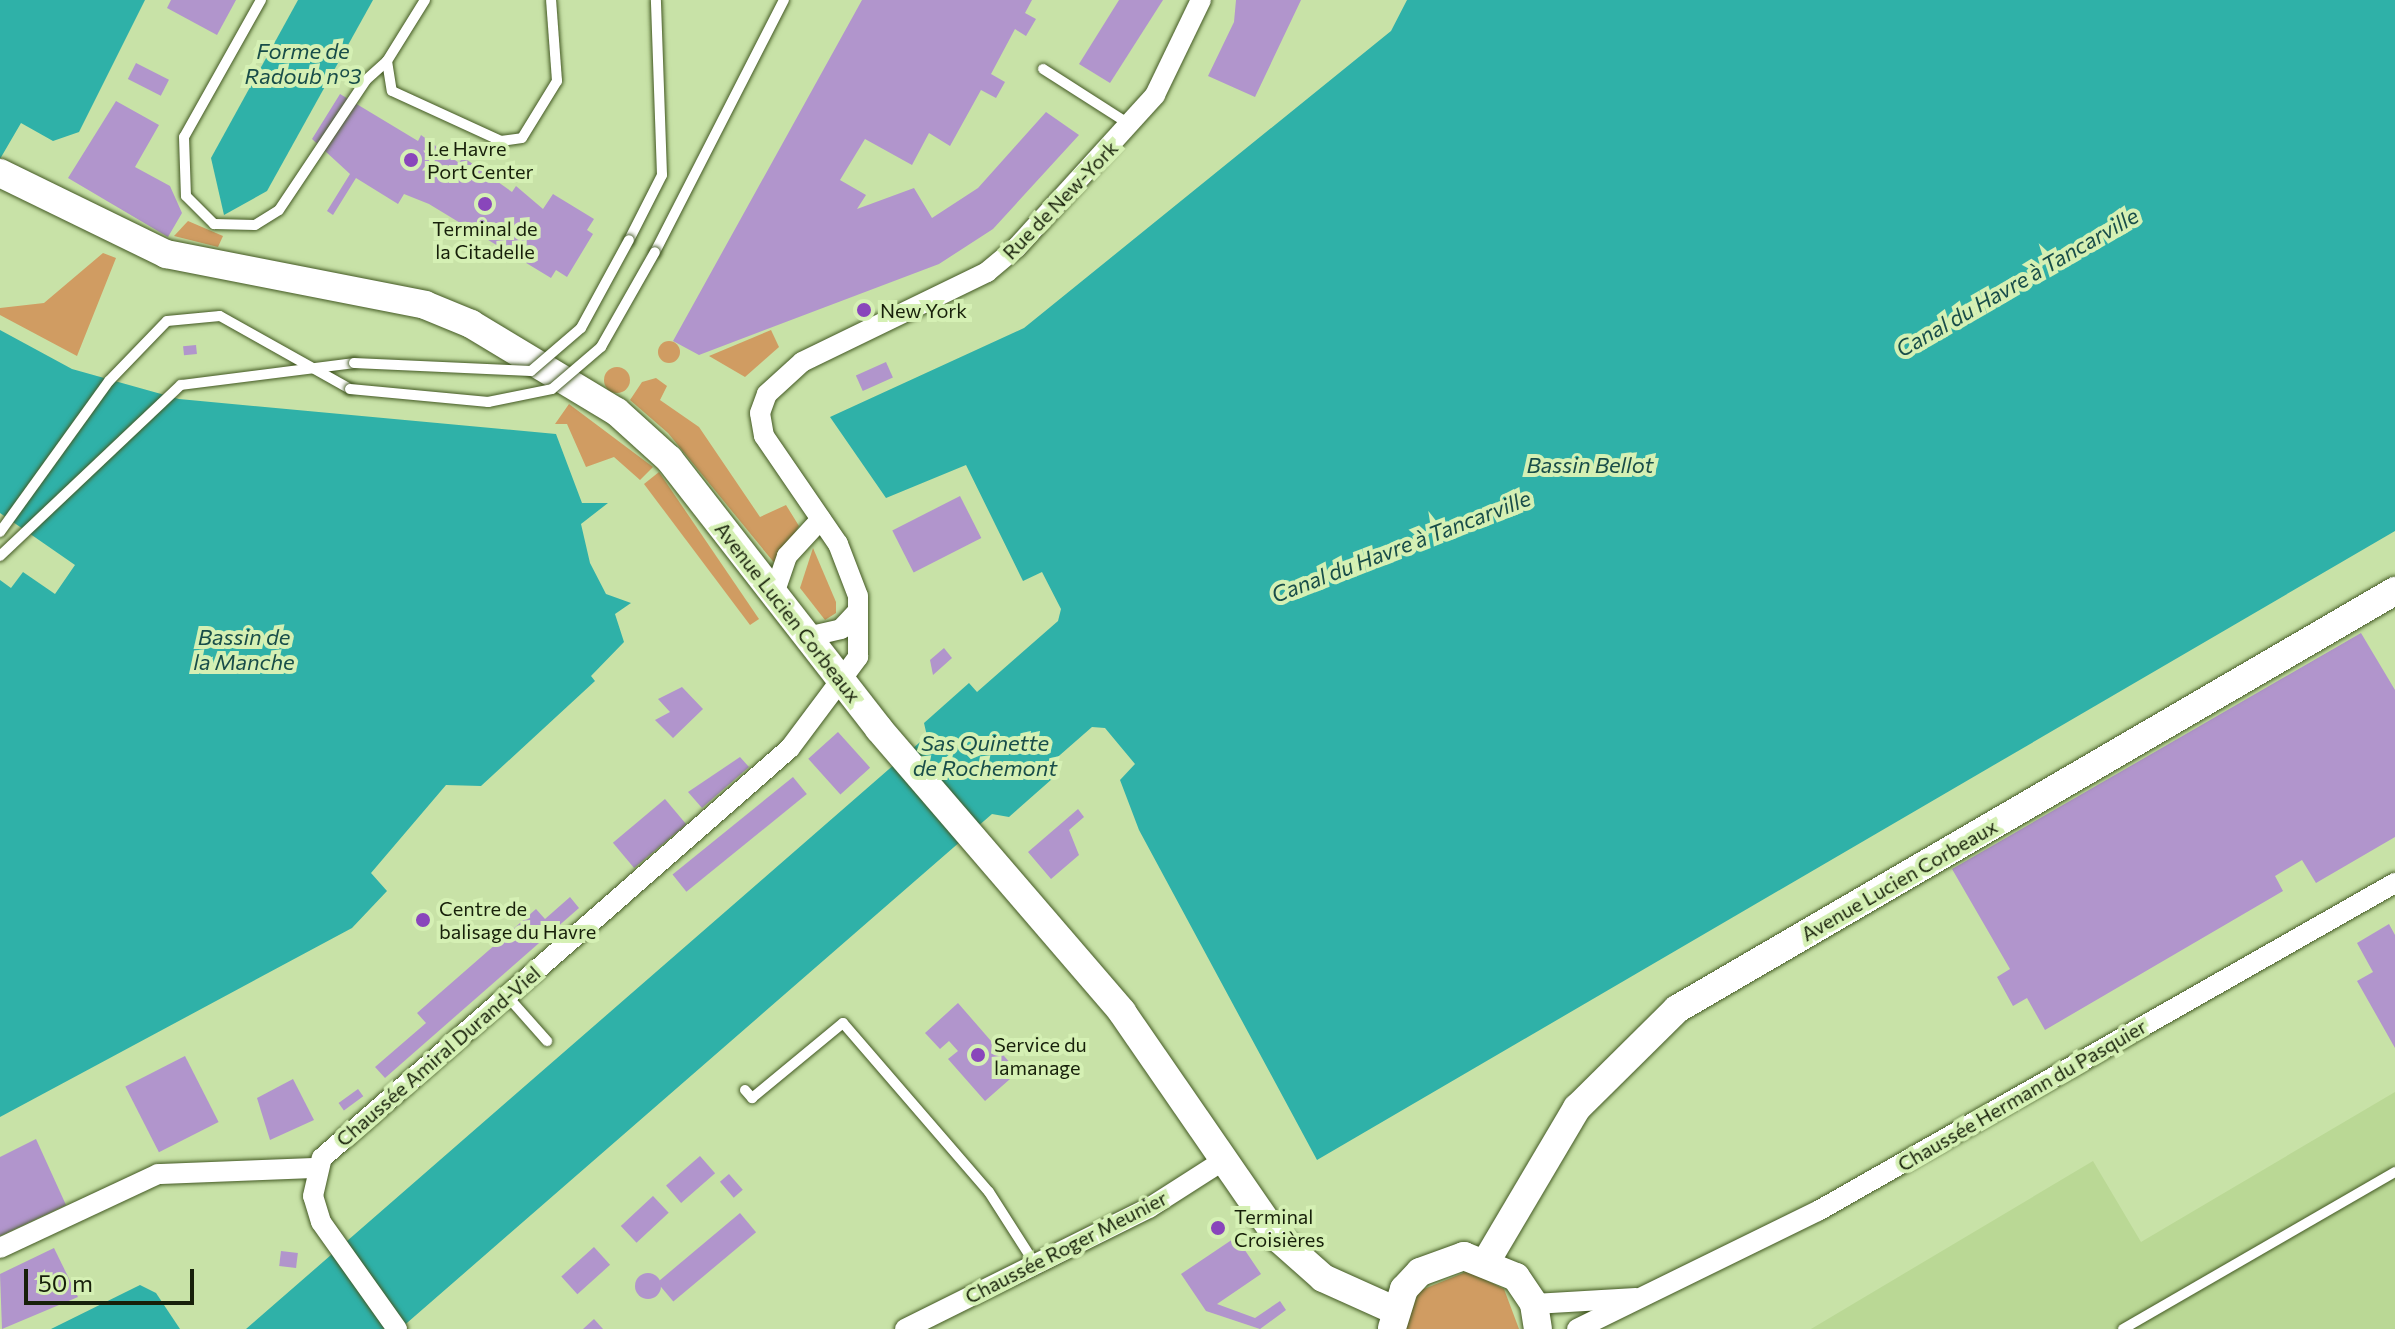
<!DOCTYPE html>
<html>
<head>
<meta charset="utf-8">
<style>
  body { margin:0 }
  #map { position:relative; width:2395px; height:1329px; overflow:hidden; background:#c8e2a7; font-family:Commissioner,sans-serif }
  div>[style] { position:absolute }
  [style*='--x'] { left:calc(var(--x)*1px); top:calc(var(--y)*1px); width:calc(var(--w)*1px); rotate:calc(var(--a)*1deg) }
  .built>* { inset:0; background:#bad895 }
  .green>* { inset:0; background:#d09c62 }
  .round { border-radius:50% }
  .water>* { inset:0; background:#2fb1a8 }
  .pier>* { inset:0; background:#c8e2a7 }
  .building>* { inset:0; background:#b195cc; transform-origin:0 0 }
  .roads { filter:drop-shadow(0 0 2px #435923) drop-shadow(0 0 2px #435923) }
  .service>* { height:10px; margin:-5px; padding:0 5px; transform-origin:5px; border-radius:5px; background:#fff }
  .minor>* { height:20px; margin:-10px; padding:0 10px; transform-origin:10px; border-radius:10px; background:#fff }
  .secondary>* { height:28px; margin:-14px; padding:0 14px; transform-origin:14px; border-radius:14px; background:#fff }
  .bridges { filter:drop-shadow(0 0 2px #435923) drop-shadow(0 0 2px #435923) }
  .service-bridge>* { height:10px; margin:-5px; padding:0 5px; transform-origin:5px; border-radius:5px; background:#fff }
  .dots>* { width:22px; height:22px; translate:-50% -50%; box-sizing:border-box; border:4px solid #d5f0b4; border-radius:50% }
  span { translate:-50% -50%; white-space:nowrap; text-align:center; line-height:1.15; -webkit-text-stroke:8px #d5f0b4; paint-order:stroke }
  .poi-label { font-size:20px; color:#17200a }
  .left { translate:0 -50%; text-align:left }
  .street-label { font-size:20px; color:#17200a }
  .water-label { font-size:22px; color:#184d49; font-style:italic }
  .scale { position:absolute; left:24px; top:1269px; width:170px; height:36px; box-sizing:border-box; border:4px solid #17200a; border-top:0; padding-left:10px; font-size:24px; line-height:28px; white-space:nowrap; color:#17200a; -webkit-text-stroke:6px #d5f0b4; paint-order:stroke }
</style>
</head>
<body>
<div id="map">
  <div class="built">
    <i style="clip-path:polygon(2395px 1092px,2395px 1329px,1811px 1329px,2093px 1161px,2141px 1242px)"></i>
  </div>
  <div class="green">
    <i style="clip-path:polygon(188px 221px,223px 236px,218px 247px,174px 236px)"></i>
    <i style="clip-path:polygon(103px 253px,116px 258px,77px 356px,0 315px,0 308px,44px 303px)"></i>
    <i style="clip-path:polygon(771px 330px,779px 347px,745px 377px,709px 356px)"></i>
    <i class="round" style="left:658px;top:341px;width:22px;height:22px"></i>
    <i class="round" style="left:604px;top:367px;width:26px;height:26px"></i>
    <i style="clip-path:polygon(656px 378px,667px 386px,660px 400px,699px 427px,760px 517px,786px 505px,799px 526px,776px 565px,668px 433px,630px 400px,642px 382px)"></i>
    <i style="clip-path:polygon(569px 404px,653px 467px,640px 480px,614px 457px,586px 467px,567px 424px,555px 424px)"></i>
    <i style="clip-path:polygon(659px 472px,759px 619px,750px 625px,644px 484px)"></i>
    <i style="clip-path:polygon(813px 548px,836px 602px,836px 613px,825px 620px,800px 588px)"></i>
    <i style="clip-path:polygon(1468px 1271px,1504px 1289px,1519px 1329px,1405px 1329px,1419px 1291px)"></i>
  </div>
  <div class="water">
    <i style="clip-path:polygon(0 0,145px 0,79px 132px,53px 141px,21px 123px,0 159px)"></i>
    <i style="clip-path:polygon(298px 0,373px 0,267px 191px,224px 215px,211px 158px)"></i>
    <i style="clip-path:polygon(1407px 0,2395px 0,2395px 531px,1317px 1160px,1139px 830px,1120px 780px,1135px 764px,1105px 728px,1092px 727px,1044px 769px,1052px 779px,1009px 817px,992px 814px,400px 1329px,246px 1329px,927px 736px,924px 723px,969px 683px,977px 692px,1058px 621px,1061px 609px,1042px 572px,1023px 581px,966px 465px,886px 498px,830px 417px,1024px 328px,1391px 31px)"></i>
    <i style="clip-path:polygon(0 330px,72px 369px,179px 399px,556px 434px,582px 503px,608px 503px,581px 524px,590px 563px,606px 594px,631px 603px,615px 614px,624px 642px,591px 676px,595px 681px,481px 786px,446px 785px,371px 873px,387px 891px,352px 928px,0 1117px)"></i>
    <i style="clip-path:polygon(140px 1285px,156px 1293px,180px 1329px,51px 1329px)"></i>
  </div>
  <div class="pier">
    <i style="clip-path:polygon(0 513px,75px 565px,55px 594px,23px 572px,11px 588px,0 580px)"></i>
  </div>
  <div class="building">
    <i style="clip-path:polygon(171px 0,236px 0,217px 35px,167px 8px)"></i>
    <i style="clip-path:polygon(862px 0,1032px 0,1025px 13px,1036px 19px,1026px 36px,1015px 29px,991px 74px,1005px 82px,996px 98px,981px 90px,950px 146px,929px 133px,912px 165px,865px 139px,840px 180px,866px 195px,857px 209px,914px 188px,932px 218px,978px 188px,1046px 112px,1079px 135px,993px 229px,939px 264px,699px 355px,673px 341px)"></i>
    <i style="clip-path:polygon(1119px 0,1163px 0,1110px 83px,1079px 64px)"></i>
    <i style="clip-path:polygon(1236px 0,1301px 0,1255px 97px,1208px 76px,1234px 22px)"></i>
    <i style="left:136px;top:63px;width:37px;height:18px;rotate:27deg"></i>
    <i style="clip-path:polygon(340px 94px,418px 141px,421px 135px,459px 163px,463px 157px,512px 192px,516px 186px,543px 209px,553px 194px,594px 219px,587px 230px,593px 234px,567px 277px,556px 270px,551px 278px,429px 204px,404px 194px,398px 204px,356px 178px,333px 215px,327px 211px,350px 174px,312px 139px)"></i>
    <i style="clip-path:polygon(116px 101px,159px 125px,135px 167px,170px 186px,182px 213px,168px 237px,68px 178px)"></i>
    <i style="left:196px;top:345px;width:9px;height:13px;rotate:84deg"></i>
    <i style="left:886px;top:362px;width:17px;height:33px;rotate:66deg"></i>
    <i style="left:960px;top:496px;width:47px;height:76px;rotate:63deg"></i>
    <i style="clip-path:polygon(2361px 633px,2395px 690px,2395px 837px,2316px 883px,2302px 860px,2275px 876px,2283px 891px,2045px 1030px,2027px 998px,2013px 1006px,1997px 977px,2010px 969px,1952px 869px)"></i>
    <i style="clip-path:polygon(944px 648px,952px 658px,933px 675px,930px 660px)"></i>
    <i style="clip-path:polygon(682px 687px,703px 709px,673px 738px,655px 720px,670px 712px,658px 699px)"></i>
    <i style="left:838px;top:732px;width:48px;height:40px;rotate:48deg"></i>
    <i style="clip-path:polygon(740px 757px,749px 767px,702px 808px,688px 792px)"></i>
    <i style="left:793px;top:777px;width:22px;height:155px;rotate:51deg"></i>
    <i style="left:665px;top:799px;width:33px;height:68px;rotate:50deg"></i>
    <i style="clip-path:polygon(1078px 809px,1084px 817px,1069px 830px,1079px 855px,1051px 879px,1028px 852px)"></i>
    <i style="clip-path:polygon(570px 897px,579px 908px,385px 1078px,375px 1067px,426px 1023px,417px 1013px,536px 909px,545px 919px)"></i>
    <i style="clip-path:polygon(2389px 924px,2395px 935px,2395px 1048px,2357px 981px,2373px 972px,2357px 943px)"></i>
    <i style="clip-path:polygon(958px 1003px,1018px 1072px,985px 1101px,948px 1059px,958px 1051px,949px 1041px,940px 1049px,925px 1033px)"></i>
    <i style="left:185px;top:1056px;width:74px;height:67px;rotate:63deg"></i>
    <i style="clip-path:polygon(293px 1079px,314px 1120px,270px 1140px,257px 1098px)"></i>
    <i style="left:358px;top:1089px;width:9px;height:24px;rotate:54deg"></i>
    <i style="clip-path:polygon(36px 1139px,66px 1205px,0 1236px,0 1157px)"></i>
    <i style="left:700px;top:1156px;width:23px;height:45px;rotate:49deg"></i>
    <i style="left:729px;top:1174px;width:21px;height:12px;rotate:49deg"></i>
    <i style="left:653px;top:1196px;width:23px;height:44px;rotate:47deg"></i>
    <i style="left:740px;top:1213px;width:25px;height:108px;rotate:50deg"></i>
    <i style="clip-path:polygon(1236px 1237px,1261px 1274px,1217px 1304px,1255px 1318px,1280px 1301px,1286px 1310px,1260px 1329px,1206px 1311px,1181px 1274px)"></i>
    <i style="left:594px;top:1247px;width:24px;height:44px;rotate:48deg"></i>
    <i style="clip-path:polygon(54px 1248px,78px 1297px,2px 1329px,0 1274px)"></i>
    <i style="left:281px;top:1251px;width:17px;height:15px;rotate:7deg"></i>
    <i class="round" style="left:635px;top:1273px;width:26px;height:26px"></i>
    <i style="clip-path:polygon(594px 1319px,603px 1329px,583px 1329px)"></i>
  </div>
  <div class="roads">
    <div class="service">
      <i style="--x:261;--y:0;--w:157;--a:119.3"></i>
      <i style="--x:184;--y:137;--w:59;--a:88.1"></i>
      <i style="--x:186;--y:196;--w:40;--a:45"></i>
      <i style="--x:214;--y:224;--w:41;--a:1.4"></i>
      <i style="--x:255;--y:225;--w:28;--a:-32"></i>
      <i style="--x:279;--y:210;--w:156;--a:-56.2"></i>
      <i style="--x:366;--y:80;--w:28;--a:-42"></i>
      <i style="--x:425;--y:0;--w:72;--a:121.9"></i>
      <i style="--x:387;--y:61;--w:30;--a:81"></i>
      <i style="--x:392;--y:91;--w:120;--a:24.6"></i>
      <i style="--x:501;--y:141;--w:21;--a:-8"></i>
      <i style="--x:522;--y:138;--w:67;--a:-58.4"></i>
      <i style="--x:557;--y:81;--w:81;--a:-94.2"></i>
      <i style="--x:1043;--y:69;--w:102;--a:32.6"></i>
      <i style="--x:629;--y:240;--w:73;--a:-63.1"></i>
      <i style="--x:662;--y:175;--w:175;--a:-92"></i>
      <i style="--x:655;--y:252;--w:283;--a:-62.9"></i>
      <i style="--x:0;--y:532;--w:186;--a:-54.2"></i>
      <i style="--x:109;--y:381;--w:83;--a:-46"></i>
      <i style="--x:167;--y:321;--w:53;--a:-5.4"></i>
      <i style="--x:220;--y:316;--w:149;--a:29.3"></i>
      <i style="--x:0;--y:556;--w:249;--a:-43.4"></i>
      <i style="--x:181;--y:385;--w:174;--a:-7.2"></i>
      <i style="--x:508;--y:997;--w:59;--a:48.4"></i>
      <i style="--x:745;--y:1090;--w:11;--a:49"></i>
      <i style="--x:752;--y:1098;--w:118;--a:-39.5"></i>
      <i style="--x:843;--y:1023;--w:223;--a:49.2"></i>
      <i style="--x:989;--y:1192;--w:85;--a:57.4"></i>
      <i style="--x:2123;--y:1329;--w:314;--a:-30"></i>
    </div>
    <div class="minor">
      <i style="--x:774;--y:594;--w:40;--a:-71.1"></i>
      <i style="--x:787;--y:556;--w:50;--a:-47.4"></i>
      <i style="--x:807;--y:637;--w:35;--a:-13"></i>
      <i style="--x:841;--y:629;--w:25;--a:-47"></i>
      <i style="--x:0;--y:1248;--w:174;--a:-25.1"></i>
      <i style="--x:158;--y:1174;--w:158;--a:-2.2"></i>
      <i style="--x:1534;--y:1304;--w:102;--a:-3.4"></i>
      <i style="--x:397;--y:1329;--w:131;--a:-125.4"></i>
      <i style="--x:321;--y:1222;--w:27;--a:-107"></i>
      <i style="--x:313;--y:1196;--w:39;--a:-77"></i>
      <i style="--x:322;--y:1158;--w:622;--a:-41.22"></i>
      <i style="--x:790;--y:748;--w:114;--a:-53.2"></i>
      <i style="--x:858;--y:657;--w:61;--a:-90"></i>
      <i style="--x:858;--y:596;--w:56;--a:-111"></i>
      <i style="--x:838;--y:544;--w:131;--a:-124.4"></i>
      <i style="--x:764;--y:436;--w:23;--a:-100"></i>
      <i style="--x:760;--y:413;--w:20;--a:-70"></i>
      <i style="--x:767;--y:394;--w:47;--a:-42.4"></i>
      <i style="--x:802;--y:362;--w:206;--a:-25.9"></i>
      <i style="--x:987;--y:272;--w:38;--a:-40"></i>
      <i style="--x:1016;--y:248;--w:207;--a:-47.7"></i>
      <i style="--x:1155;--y:95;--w:106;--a:-64.2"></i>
      <i style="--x:905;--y:1329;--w:272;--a:-26.4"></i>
      <i style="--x:1149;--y:1208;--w:89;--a:-32.6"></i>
      <i style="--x:1577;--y:1329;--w:268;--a:-26.1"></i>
      <i style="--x:1818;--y:1211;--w:664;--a:-29.62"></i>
    </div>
    <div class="secondary">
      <i style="--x:0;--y:173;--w:185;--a:26"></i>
      <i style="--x:166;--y:254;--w:264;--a:11.1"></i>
      <i style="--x:425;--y:305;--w:50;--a:22.4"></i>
      <i style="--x:471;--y:324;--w:170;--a:31.1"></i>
      <i style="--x:617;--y:412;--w:70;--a:42.1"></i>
      <i style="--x:669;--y:459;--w:342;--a:52.1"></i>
      <i style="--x:879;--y:729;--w:373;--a:49.3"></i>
      <i style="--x:1122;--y:1012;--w:275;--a:55.4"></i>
      <i style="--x:1278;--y:1238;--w:60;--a:41.6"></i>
      <i style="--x:1323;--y:1278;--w:78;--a:24.3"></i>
      <i style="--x:1487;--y:1260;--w:177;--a:-59.4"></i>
      <i style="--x:1577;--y:1108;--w:141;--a:-44.7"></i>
      <i style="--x:1677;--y:1009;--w:831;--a:-30.21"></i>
      <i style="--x:1392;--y:1328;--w:41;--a:-72.9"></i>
      <i style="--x:1404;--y:1289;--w:23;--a:-47"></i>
      <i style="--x:1420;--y:1272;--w:47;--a:-20"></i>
      <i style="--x:1464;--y:1256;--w:56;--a:22"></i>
      <i style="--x:1516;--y:1277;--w:32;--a:56"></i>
      <i style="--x:1534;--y:1304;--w:25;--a:81"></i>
    </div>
  </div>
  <div class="bridges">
    <div class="service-bridge">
      <i style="--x:354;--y:363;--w:177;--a:2.6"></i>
      <i style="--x:531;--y:371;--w:66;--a:-40.7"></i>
      <i style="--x:581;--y:328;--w:100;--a:-61.4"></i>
      <i style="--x:350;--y:389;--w:139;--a:5.4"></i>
      <i style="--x:488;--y:402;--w:65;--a:-11.5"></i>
      <i style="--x:552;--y:389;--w:65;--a:-40.6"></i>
      <i style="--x:601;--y:347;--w:109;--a:-60.4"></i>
    </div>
  </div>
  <div class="dots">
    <i style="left:411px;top:160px;background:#8946bb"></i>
    <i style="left:485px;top:204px;background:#8946bb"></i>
    <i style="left:864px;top:310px;background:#8946bb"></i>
    <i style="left:423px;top:920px;background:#8946bb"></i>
    <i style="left:978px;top:1055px;background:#8946bb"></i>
    <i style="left:1218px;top:1228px;background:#8946bb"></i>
  </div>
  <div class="poi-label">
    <span class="left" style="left:427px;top:160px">Le Havre<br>Port Center</span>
    <span style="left:485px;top:240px">Terminal de<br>la Citadelle</span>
    <span class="left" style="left:880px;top:310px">New York</span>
    <span class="left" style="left:439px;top:920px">Centre de<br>balisage du Havre</span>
    <span class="left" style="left:994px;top:1056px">Service du<br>lamanage</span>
    <span class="left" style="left:1234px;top:1228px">Terminal<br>Croisières</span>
  </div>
  <div class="street-label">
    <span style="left:1060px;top:200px;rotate:-46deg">Rue de New-York</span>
    <span style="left:788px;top:612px;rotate:52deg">Avenue Lucien Corbeaux</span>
    <span style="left:1899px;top:880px;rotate:-30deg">Avenue Lucien Corbeaux</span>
    <span style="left:438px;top:1056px;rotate:-41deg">Chaussée Amiral Durand-Viel</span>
    <span style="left:2022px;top:1095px;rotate:-30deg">Chaussée Hermann du Pasquier</span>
    <span style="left:1066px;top:1247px;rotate:-27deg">Chaussée Roger Meunier</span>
  </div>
  <div class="water-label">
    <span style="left:303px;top:63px">Forme de<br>Radoub n°3</span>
    <span style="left:2017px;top:282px;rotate:-30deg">Canal du Havre à Tancarville</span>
    <span style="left:1590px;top:465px">Bassin Bellot</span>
    <span style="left:1401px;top:546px;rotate:-21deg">Canal du Havre à Tancarville</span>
    <span style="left:244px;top:649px">Bassin de<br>la Manche</span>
    <span style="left:985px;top:755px">Sas Quinette<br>de Rochemont</span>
  </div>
  <div class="scale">50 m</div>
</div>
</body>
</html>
